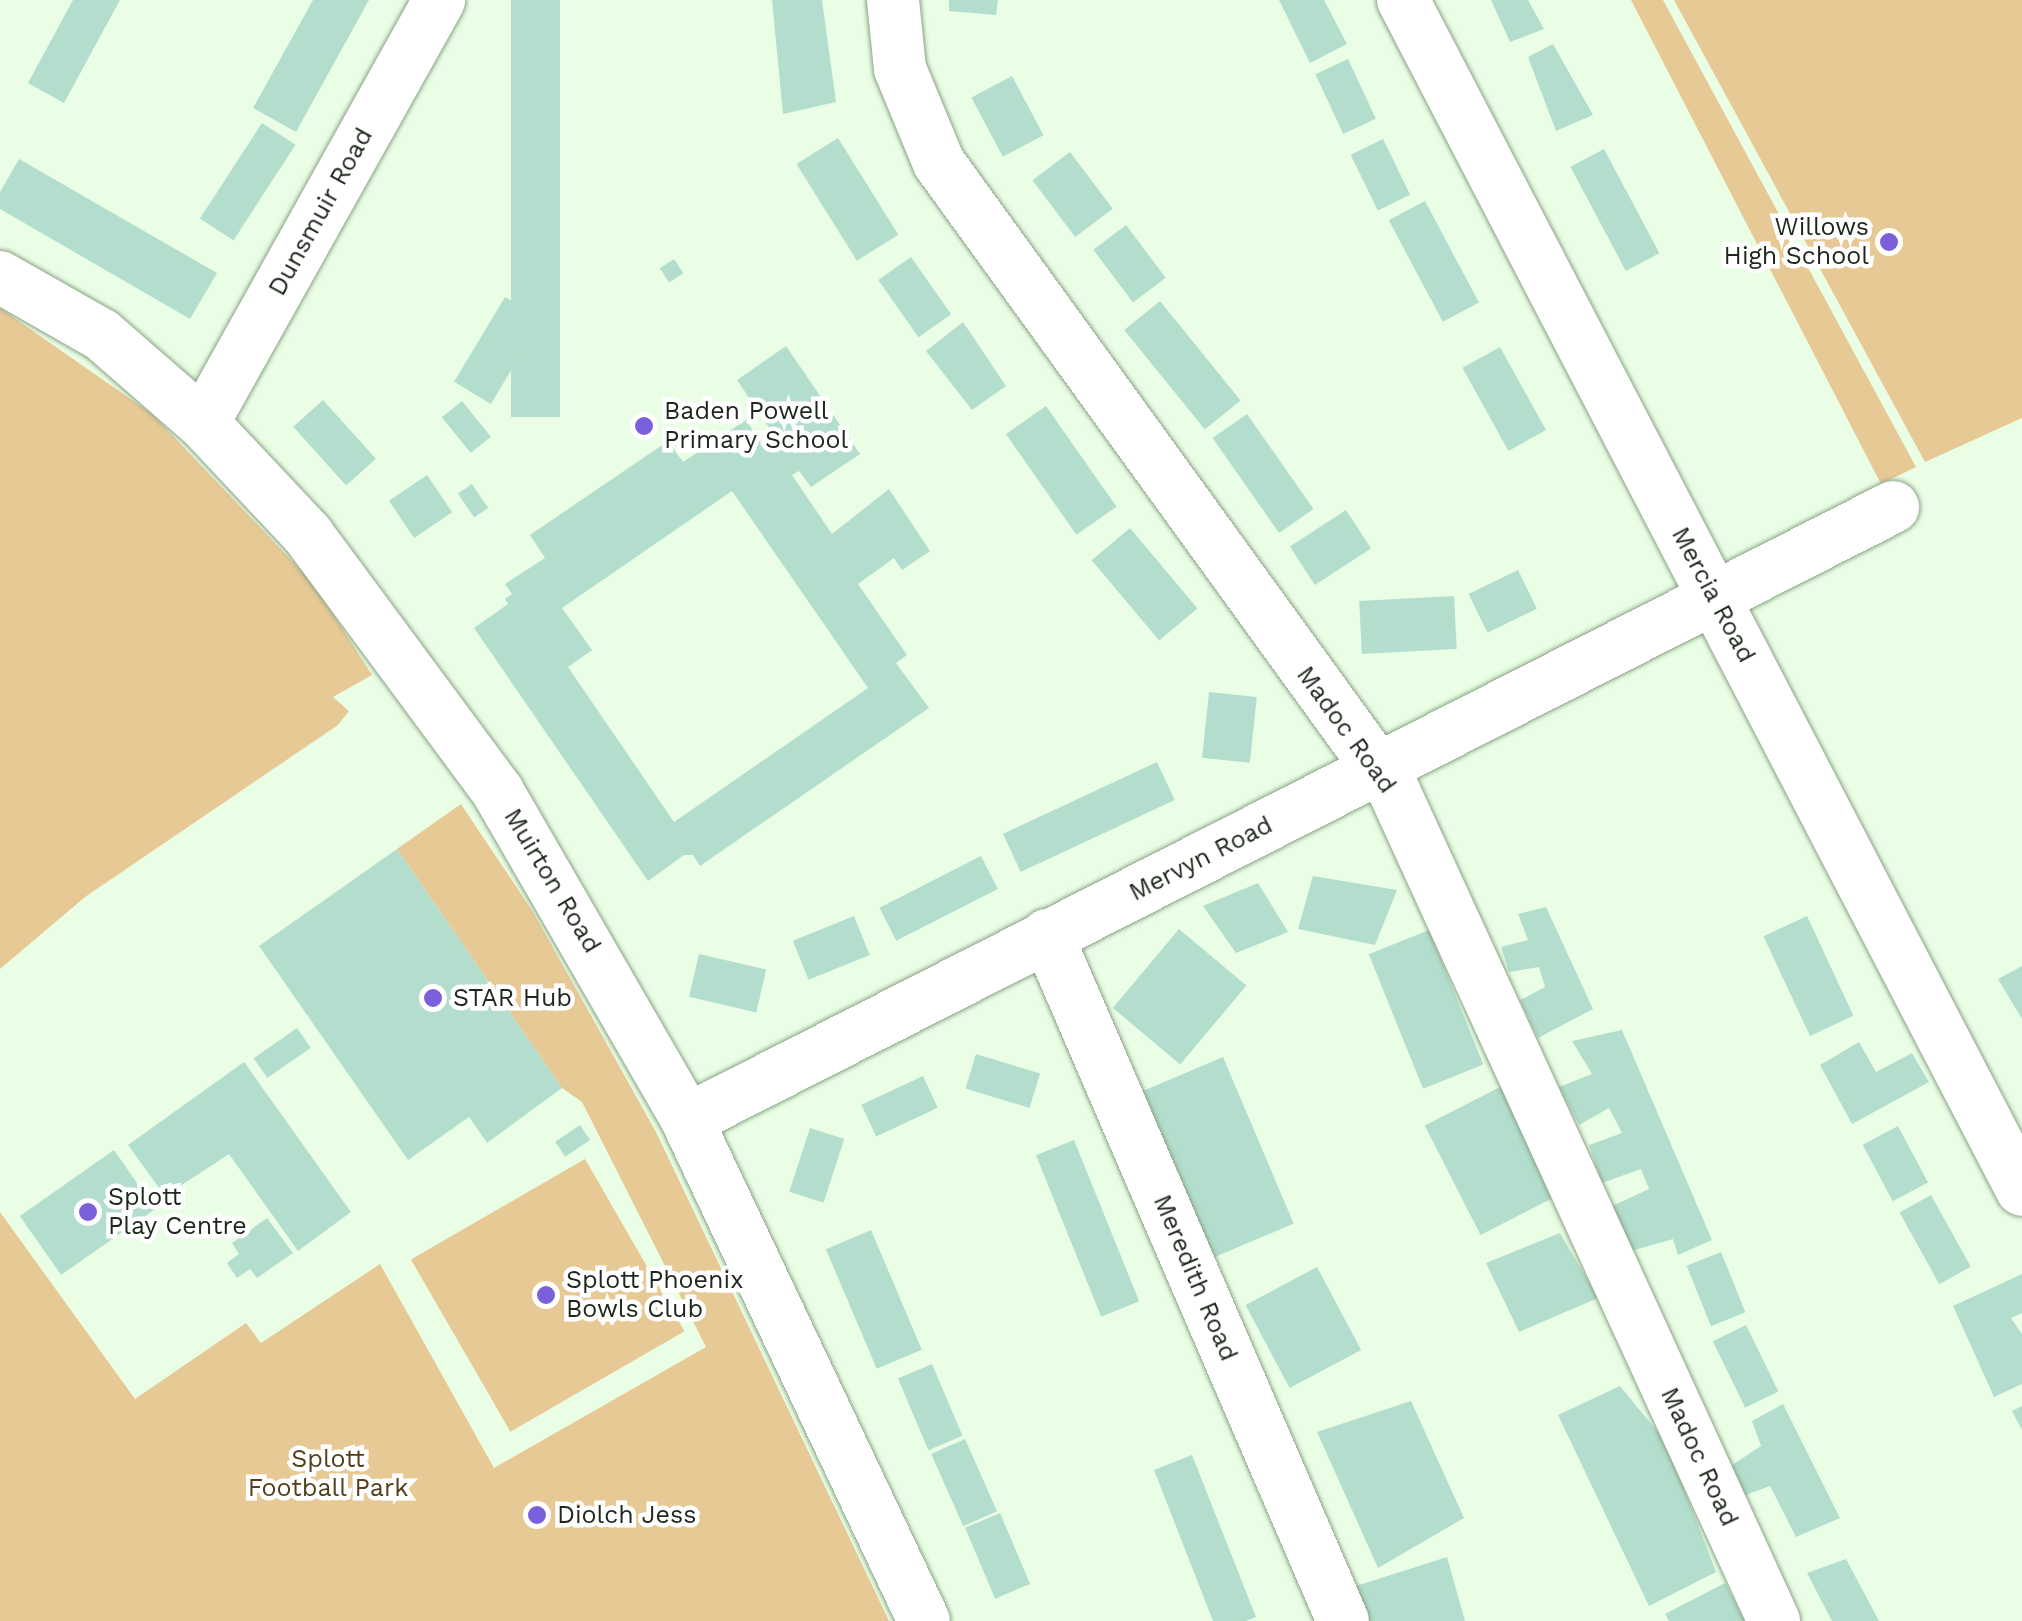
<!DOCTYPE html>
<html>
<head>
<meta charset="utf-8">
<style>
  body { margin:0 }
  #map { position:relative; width:2022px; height:1621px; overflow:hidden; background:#e9fee5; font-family:"Work Sans",sans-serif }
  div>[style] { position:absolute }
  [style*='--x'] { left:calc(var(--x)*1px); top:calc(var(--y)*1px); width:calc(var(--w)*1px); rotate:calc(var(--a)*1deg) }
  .green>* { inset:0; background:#e7c996; transform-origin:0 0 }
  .building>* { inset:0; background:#b3decd; transform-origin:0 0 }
  .roads { filter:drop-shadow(0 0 2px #8aa285) drop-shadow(0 0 2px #8aa285) }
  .minor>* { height:52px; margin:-26px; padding:0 26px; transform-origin:26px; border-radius:26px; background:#fff }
  .dots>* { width:28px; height:28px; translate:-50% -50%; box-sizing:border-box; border:5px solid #fff; border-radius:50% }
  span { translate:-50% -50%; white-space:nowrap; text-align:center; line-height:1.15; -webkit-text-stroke:9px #fff; paint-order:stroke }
  .street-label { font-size:25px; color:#1d271b }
  .poi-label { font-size:25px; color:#1d271b }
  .right { translate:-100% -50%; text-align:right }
  .left { translate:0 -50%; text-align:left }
  .park-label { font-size:25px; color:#533f1b }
</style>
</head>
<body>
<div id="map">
  <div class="green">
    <i style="clip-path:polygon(1631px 0,1663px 0,1916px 467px,1881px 484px)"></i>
    <i style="clip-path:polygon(1674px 0,2022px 0,2022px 418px,1925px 462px)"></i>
    <i style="clip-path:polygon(0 308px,152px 414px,313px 583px,372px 675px,333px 697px,349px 711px,338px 725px,85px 897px,0 969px)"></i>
    <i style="clip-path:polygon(461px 804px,533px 912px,656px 1132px,889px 1621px,0 1621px,0 1212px,135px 1399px,246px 1323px,261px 1343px,380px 1264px,494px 1468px,706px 1347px,582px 1102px,562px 1088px,397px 849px)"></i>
    <i style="left:585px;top:1159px;width:199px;height:201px;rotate:60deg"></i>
  </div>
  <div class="building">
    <i style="clip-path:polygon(73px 0,120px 0,64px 103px,28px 83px)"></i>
    <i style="clip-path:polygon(313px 0,369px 0,296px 132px,253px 108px)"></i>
    <i style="left:511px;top:0;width:49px;height:417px"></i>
    <i style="clip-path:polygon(772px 0,822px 0,836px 102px,783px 114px)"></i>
    <i style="clip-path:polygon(949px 0,998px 0,996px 15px,949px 11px)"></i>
    <i style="clip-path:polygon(1279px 0,1324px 0,1347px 44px,1310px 63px)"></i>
    <i style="clip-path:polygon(1491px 0,1528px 0,1544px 29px,1510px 42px)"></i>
    <i style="clip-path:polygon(1553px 44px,1593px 115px,1556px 131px,1528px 57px)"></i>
    <i style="left:1348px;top:59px;width:66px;height:36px;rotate:65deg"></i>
    <i style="left:1012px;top:76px;width:67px;height:46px;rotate:62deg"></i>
    <i style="left:262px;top:123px;width:40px;height:114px;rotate:33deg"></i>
    <i style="left:838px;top:138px;width:114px;height:49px;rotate:58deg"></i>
    <i style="left:1383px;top:139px;width:62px;height:36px;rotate:64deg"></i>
    <i style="left:1604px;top:149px;width:118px;height:38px;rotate:62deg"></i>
    <i style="left:1070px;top:152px;width:71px;height:47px;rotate:53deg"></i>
    <i style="clip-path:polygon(19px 159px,217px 273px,190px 319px,0 209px,0 192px)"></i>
    <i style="left:1425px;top:201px;width:115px;height:41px;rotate:62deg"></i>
    <i style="left:1126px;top:225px;width:66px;height:41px;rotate:53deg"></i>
    <i style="left:911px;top:257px;width:70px;height:40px;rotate:55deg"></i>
    <i style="left:674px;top:259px;width:17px;height:17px;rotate:57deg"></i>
    <i style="left:505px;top:297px;width:43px;height:99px;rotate:31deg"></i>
    <i style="left:1160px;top:301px;width:128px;height:46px;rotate:51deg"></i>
    <i style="clip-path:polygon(963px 322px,1006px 386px,972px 410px,926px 351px)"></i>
    <i style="clip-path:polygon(evenodd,786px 346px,860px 454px,811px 487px,799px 471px,792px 475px,832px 534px,889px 489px,930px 551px,902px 570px,894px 558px,858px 584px,907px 655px,896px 663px,929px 708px,700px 866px,693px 855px,684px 855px,648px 881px,474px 628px,508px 604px,505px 599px,512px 594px,505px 584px,545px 558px,530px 535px,668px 441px,683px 462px,746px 420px,764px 447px,776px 438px,737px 380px,786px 346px,732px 491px,868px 688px,674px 822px,568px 667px,592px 650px,562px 608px,732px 491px)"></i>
    <i style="left:1500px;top:347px;width:95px;height:43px;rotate:61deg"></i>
    <i style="left:323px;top:400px;width:79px;height:40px;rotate:48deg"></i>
    <i style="left:462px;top:401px;width:46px;height:26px;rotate:51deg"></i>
    <i style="left:1046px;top:406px;width:123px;height:49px;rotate:55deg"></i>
    <i style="left:1247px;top:414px;width:116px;height:42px;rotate:55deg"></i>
    <i style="left:427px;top:475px;width:45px;height:46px;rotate:56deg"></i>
    <i style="left:472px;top:484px;width:29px;height:17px;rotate:56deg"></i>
    <i style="left:1346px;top:510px;width:46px;height:67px;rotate:57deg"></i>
    <i style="left:1130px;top:528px;width:105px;height:50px;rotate:50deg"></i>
    <i style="left:1518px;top:570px;width:43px;height:55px;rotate:64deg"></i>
    <i style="left:1454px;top:596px;width:53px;height:95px;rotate:87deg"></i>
    <i style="left:1209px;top:692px;width:48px;height:66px;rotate:6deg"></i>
    <i style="left:1157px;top:762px;width:42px;height:170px;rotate:65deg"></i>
    <i style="clip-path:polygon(397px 849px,562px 1088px,487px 1143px,469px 1117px,408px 1160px,259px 946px)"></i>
    <i style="left:981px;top:856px;width:37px;height:114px;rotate:63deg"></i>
    <i style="clip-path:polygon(1313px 876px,1397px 890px,1375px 945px,1298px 929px)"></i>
    <i style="clip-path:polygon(1258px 883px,1288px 932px,1236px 953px,1203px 906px)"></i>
    <i style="clip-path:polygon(1546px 907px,1593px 1009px,1538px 1038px,1520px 1000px,1545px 987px,1539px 967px,1509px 972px,1501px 947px,1528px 940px,1518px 914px)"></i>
    <i style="left:854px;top:916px;width:42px;height:66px;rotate:68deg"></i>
    <i style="left:1807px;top:916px;width:110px;height:48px;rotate:65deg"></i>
    <i style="left:1179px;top:929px;width:88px;height:103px;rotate:40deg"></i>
    <i style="left:1429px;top:930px;width:145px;height:65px;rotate:68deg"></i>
    <i style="left:699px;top:954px;width:69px;height:44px;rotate:13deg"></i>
    <i style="clip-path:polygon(2022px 966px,2022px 1019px,1998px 979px)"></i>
    <i style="left:297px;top:1028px;width:24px;height:53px;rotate:55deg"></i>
    <i style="clip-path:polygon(1622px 1030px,1712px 1240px,1678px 1255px,1673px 1239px,1631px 1251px,1612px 1206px,1649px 1189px,1641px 1169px,1602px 1183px,1589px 1145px,1622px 1133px,1609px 1108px,1579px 1125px,1559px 1087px,1592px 1074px,1572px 1041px)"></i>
    <i style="clip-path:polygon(1859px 1042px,1876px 1072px,1912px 1053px,1929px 1082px,1852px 1124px,1820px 1065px)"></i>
    <i style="left:976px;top:1054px;width:67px;height:36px;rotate:17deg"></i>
    <i style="left:1223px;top:1057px;width:181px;height:87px;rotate:67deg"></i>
    <i style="clip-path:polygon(244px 1062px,351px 1212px,298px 1251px,229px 1154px,165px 1196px,128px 1145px)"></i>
    <i style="left:923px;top:1076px;width:35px;height:68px;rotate:65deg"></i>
    <i style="left:1504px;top:1085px;width:123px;height:89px;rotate:63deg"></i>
    <i style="left:580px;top:1125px;width:18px;height:30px;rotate:56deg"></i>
    <i style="left:1898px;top:1126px;width:64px;height:40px;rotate:62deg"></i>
    <i style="left:810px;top:1128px;width:36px;height:67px;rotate:18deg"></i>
    <i style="left:1074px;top:1140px;width:174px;height:41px;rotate:68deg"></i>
    <i style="left:114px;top:1150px;width:72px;height:115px;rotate:55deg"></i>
    <i style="left:1931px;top:1195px;width:82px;height:36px;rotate:61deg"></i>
    <i style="clip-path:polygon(267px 1218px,293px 1253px,257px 1278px,250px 1269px,237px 1278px,227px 1263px,239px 1254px,232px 1243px)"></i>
    <i style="left:871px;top:1230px;width:130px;height:49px;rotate:67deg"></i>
    <i style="clip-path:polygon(1560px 1233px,1598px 1298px,1519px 1332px,1486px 1263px)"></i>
    <i style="left:1721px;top:1252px;width:65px;height:37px;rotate:68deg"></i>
    <i style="left:1317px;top:1267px;width:94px;height:81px;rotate:62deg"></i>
    <i style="clip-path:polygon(2022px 1274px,2022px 1313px,2011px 1318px,2022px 1334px,2022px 1384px,1994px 1397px,1953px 1306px)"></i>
    <i style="left:1746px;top:1325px;width:74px;height:37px;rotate:64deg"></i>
    <i style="left:932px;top:1364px;width:78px;height:37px;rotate:67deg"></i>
    <i style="clip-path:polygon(1620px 1386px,1666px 1442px,1716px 1572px,1649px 1606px,1558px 1415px)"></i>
    <i style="clip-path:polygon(1411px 1401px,1464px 1518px,1378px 1568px,1317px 1432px)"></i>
    <i style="clip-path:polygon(1783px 1404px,1840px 1518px,1796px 1537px,1770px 1486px,1743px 1496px,1726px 1469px,1761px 1446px,1752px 1421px)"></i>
    <i style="clip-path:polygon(2022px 1406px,2022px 1430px,2012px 1411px)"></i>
    <i style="left:965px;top:1439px;width:79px;height:37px;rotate:66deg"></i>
    <i style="clip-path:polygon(1192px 1455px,1256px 1617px,1246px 1621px,1213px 1621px,1154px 1470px)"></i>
    <i style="left:1000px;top:1513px;width:77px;height:38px;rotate:67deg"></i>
    <i style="clip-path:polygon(1447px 1557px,1465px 1621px,1367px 1621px,1353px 1587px)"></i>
    <i style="clip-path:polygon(1846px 1559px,1879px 1621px,1832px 1621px,1807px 1573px)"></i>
    <i style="clip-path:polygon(1725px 1583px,1745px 1621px,1669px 1621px,1665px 1614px)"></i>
  </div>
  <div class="roads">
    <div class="minor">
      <i style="--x:893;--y:0;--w:69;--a:84.2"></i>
      <i style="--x:900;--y:69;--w:102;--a:67.5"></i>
      <i style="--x:939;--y:163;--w:776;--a:54.08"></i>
      <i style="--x:1394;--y:791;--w:913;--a:65.4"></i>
      <i style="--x:1403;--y:0;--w:1341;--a:62.52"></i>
      <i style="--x:0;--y:277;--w:117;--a:29.6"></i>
      <i style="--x:102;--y:335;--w:134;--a:41.1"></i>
      <i style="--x:203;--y:423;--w:154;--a:46.8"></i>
      <i style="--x:308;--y:535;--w:320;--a:53.5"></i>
      <i style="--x:498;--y:792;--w:379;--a:60"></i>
      <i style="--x:687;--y:1120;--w:554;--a:64.68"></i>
      <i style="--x:203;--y:423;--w:484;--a:-60.8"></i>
      <i style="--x:1047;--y:935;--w:747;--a:66.66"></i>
      <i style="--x:687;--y:1120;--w:1353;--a:-26.94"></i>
    </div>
  </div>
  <div class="dots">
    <i style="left:1889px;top:242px;background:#7a60db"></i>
    <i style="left:644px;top:426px;background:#7a60db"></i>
    <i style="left:433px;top:998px;background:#7a60db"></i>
    <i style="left:88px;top:1212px;background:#7a60db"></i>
    <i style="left:546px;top:1295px;background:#7a60db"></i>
    <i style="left:537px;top:1515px;background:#7a60db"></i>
  </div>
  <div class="street-label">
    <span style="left:321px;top:212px;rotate:-61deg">Dunsmuir Road</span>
    <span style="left:1713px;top:595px;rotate:62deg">Mercia Road</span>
    <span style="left:1346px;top:730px;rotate:54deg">Madoc Road</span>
    <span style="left:1201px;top:859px;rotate:-27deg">Mervyn Road</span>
    <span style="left:552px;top:881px;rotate:59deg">Muirton Road</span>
    <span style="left:1195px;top:1278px;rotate:67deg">Meredith Road</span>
    <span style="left:1699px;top:1457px;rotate:65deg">Madoc Road</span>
  </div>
  <div class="poi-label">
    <span class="right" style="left:1869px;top:242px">Willows<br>High School</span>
    <span class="left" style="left:664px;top:426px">Baden Powell<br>Primary School</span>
    <span class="left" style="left:453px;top:998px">STAR Hub</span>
    <span class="left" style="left:108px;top:1212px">Splott<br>Play Centre</span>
    <span class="left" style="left:566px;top:1295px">Splott Phoenix<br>Bowls Club</span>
    <span class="left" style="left:557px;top:1515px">Diolch Jess</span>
  </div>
  <div class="park-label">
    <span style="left:328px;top:1474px">Splott<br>Football Park</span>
  </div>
</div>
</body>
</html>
